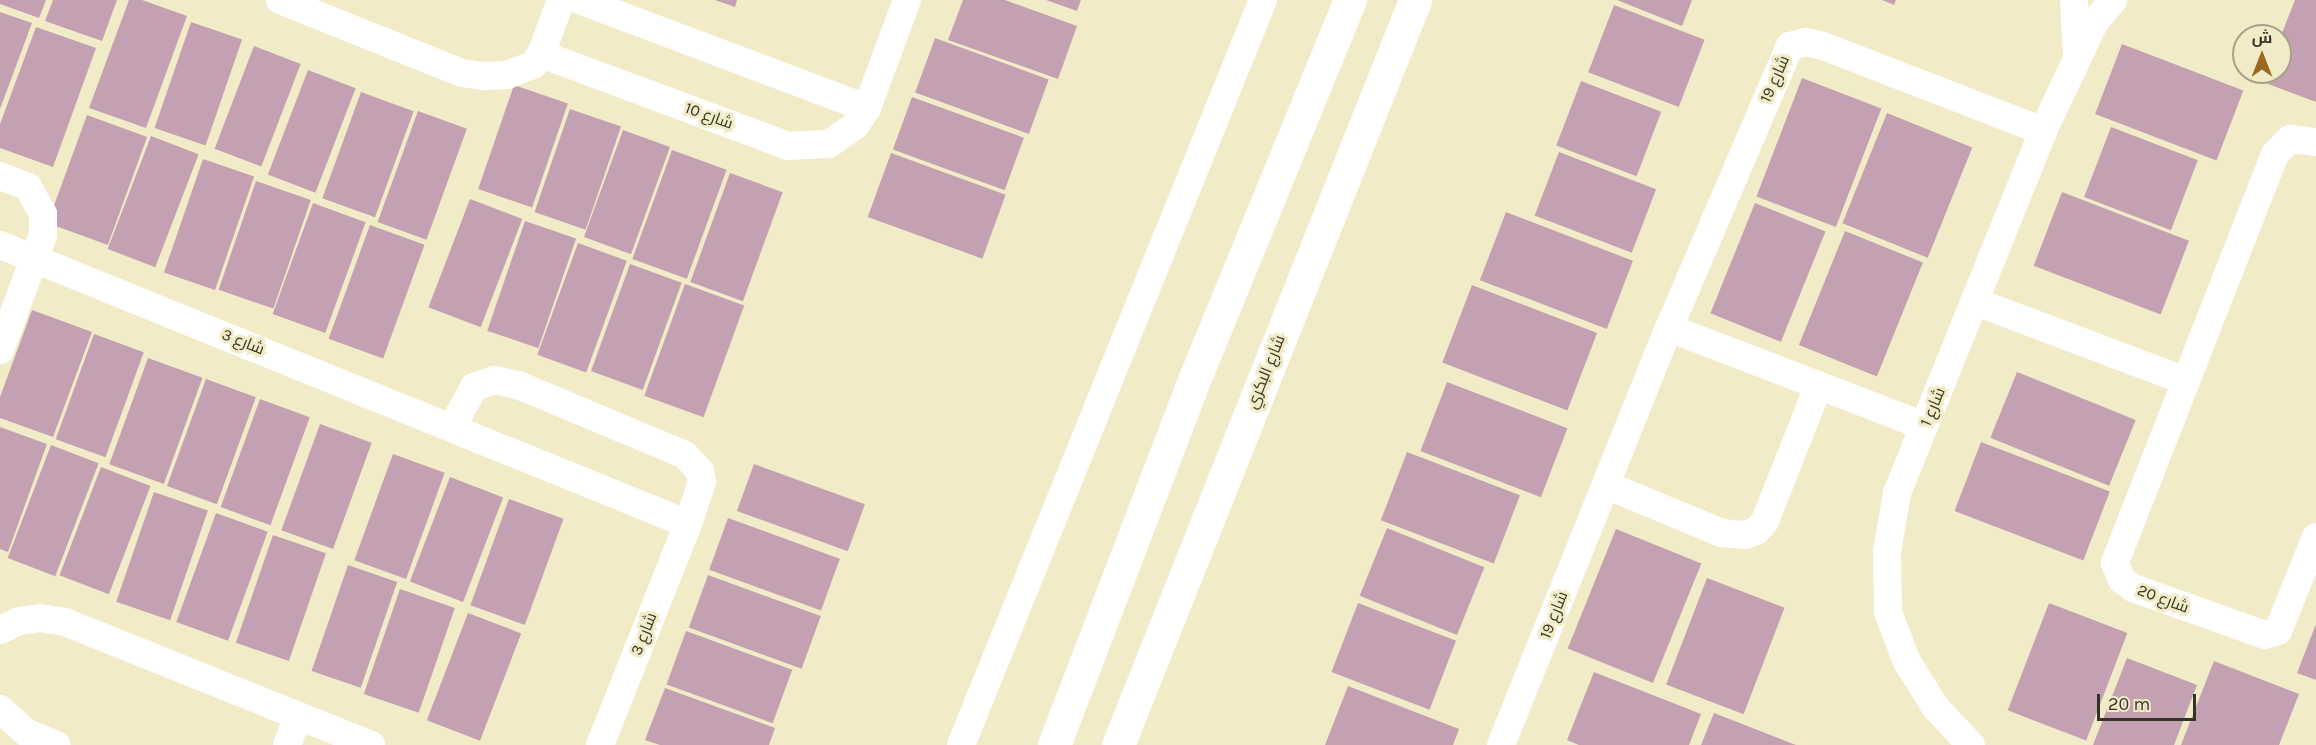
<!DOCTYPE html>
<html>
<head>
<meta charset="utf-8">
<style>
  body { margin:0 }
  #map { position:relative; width:2316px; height:745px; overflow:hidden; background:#f1ebc8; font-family:Karla,Cairo,sans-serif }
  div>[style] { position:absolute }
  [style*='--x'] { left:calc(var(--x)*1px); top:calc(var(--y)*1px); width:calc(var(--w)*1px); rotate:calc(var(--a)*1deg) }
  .building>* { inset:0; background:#c4a1b2; transform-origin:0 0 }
  .street>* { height:28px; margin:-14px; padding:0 14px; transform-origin:14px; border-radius:14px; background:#fff }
  .secondary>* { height:33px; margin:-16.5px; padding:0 16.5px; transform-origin:16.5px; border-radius:16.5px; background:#fff }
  span { translate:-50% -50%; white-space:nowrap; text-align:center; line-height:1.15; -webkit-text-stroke:6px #f1ebc8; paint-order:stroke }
  .street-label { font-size:16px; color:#353325 }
  .north { position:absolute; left:2232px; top:24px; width:60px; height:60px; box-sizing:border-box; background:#f1ebc8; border:2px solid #a6a187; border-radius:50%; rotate:0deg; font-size:16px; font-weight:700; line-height:24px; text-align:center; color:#353325 }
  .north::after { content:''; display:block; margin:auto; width:21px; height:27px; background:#9b691d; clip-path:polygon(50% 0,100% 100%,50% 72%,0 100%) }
  .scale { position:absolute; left:2097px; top:694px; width:99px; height:27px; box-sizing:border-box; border:3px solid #353325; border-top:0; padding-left:8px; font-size:18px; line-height:21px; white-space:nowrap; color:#353325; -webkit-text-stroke:4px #f1ebc8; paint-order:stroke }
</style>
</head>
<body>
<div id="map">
  <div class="building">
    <i style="clip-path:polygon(0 0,46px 0,39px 18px,0 4px)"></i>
    <i style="clip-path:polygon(53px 0,117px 0,102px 41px,45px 21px)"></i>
    <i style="clip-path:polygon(129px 0,142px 0,187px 16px,146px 128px,89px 108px)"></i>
    <i style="clip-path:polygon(715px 0,737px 0,735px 7px)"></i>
    <i style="clip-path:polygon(963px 0,1005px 0,1077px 26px,1058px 79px,948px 40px)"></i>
    <i style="clip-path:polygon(1046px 0,1081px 0,1077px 11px)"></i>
    <i style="clip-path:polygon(1617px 0,1692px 0,1682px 26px)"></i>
    <i style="clip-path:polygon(1882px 0,1896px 0,1894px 5px)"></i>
    <i style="clip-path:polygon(2295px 0,2316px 0,2316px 102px,2263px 82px,2267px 72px,2280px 72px,2280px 38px)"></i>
    <i style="left:1614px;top:5px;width:97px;height:72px;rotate:21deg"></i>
    <i style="clip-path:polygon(0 12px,32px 23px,0 109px)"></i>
    <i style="left:191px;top:22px;width:54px;height:112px;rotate:19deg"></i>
    <i style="clip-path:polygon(36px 27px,96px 48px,53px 167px,0 148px,0 124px)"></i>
    <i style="left:935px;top:38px;width:121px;height:58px;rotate:20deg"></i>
    <i style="left:2122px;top:44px;width:130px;height:75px;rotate:21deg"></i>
    <i style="left:254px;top:46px;width:50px;height:110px;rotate:21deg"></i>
    <i style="left:308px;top:70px;width:51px;height:112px;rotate:21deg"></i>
    <i style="left:1802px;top:78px;width:85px;height:127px;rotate:21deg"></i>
    <i style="left:1581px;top:81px;width:86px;height:69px;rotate:21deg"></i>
    <i style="left:514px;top:85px;width:57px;height:110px;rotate:19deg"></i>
    <i style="left:361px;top:92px;width:56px;height:113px;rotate:20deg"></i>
    <i style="left:912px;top:97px;width:119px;height:56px;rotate:20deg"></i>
    <i style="left:570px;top:109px;width:54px;height:109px;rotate:19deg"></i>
    <i style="left:418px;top:111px;width:52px;height:118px;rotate:20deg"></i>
    <i style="left:1887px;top:113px;width:92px;height:119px;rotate:22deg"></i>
    <i style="left:87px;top:115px;width:64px;height:115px;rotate:20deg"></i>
    <i style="left:2111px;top:127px;width:93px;height:75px;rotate:21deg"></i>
    <i style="left:623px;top:130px;width:50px;height:114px;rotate:20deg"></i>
    <i style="left:151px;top:136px;width:51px;height:121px;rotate:21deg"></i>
    <i style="left:672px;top:150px;width:58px;height:116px;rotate:20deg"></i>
    <i style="left:1559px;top:152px;width:104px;height:68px;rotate:21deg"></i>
    <i style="left:891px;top:153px;width:122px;height:68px;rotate:20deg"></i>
    <i style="left:203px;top:159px;width:54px;height:120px;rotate:19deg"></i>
    <i style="left:730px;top:173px;width:56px;height:116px;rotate:20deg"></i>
    <i style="left:256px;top:181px;width:58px;height:115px;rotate:19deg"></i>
    <i style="left:2062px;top:192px;width:136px;height:79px;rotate:21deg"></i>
    <i style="left:470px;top:199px;width:56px;height:116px;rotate:21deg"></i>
    <i style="left:313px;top:203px;width:56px;height:118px;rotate:20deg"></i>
    <i style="left:1755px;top:203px;width:76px;height:119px;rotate:22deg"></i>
    <i style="left:1506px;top:212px;width:136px;height:73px;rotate:21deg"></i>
    <i style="left:525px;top:221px;width:54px;height:116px;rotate:19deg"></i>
    <i style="left:370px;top:225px;width:58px;height:121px;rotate:20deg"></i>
    <i style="left:1845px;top:231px;width:84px;height:123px;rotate:22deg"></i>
    <i style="left:578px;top:243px;width:52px;height:119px;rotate:20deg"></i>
    <i style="left:630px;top:264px;width:55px;height:114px;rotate:20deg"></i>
    <i style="left:685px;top:284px;width:63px;height:119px;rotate:20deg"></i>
    <i style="left:1472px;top:285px;width:134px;height:83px;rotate:21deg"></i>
    <i style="clip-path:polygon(32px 310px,92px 332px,53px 437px,0 418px,0 397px)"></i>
    <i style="left:94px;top:334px;width:53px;height:112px;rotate:20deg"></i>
    <i style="left:148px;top:358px;width:58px;height:113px;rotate:20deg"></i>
    <i style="left:2017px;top:372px;width:128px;height:71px;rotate:22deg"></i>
    <i style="left:206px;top:379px;width:53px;height:114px;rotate:20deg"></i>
    <i style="left:1447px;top:382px;width:129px;height:74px;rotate:21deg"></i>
    <i style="left:260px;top:399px;width:53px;height:115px;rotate:20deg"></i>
    <i style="left:320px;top:424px;width:55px;height:113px;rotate:20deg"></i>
    <i style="clip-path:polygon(0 427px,47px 444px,8px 552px,0 549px)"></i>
    <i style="left:1981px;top:442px;width:138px;height:74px;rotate:21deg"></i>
    <i style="left:51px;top:445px;width:51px;height:121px;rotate:21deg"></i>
    <i style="left:1407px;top:452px;width:121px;height:73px;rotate:21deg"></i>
    <i style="left:393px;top:454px;width:55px;height:113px;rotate:20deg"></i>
    <i style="left:754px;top:464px;width:118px;height:50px;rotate:20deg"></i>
    <i style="left:101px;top:467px;width:53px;height:116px;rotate:21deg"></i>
    <i style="left:450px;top:477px;width:57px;height:112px;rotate:21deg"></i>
    <i style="left:154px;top:492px;width:57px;height:116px;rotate:19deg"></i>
    <i style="left:509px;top:499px;width:58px;height:113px;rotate:20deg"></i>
    <i style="left:216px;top:513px;width:55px;height:116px;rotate:20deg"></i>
    <i style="left:728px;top:518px;width:119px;height:55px;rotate:20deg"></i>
    <i style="left:1387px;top:528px;width:105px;height:73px;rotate:22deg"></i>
    <i style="left:1616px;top:529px;width:92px;height:129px;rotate:22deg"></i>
    <i style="left:273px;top:535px;width:56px;height:114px;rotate:19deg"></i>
    <i style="left:348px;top:565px;width:52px;height:112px;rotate:19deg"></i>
    <i style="left:708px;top:575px;width:120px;height:56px;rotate:20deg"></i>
    <i style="left:1707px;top:578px;width:83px;height:114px;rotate:21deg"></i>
    <i style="left:400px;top:589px;width:58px;height:111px;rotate:19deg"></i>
    <i style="left:1358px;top:603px;width:105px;height:74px;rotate:21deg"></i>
    <i style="left:2049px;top:603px;width:84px;height:115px;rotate:21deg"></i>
    <i style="left:468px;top:613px;width:57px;height:115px;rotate:21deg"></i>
    <i style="clip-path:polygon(2316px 624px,2316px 680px,2297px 673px)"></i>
    <i style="left:686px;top:631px;width:113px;height:57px;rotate:20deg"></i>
    <i style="clip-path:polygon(2127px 658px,2197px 685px,2174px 745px,2093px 745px)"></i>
    <i style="clip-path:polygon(2214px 661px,2299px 694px,2279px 745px,2181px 745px)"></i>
    <i style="clip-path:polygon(1594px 672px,1701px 714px,1689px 745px,1579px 745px,1567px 740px)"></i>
    <i style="clip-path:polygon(1348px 686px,1459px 729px,1453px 745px,1325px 745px)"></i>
    <i style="clip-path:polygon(665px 688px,775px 728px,769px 745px,660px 745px,645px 740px)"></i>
    <i style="clip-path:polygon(1714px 713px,1796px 745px,1701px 745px)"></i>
  </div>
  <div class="street">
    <i style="--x:280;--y:0;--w:196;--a:21.9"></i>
    <i style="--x:462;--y:73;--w:21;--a:8"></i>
    <i style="--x:483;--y:76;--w:24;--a:-2"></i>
    <i style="--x:507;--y:75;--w:28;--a:-21"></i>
    <i style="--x:533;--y:65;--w:14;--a:-54"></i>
    <i style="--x:541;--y:54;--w:58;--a:-69.7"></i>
    <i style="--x:579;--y:0;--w:308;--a:20.6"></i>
    <i style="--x:2074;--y:0;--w:58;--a:87"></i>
    <i style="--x:541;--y:54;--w:264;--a:20.4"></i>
    <i style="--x:788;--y:146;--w:41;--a:-2.8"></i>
    <i style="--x:829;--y:144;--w:32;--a:-35"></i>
    <i style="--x:855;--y:126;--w:22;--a:-56"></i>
    <i style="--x:867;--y:108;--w:115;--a:-69.7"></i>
    <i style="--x:2316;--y:142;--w:26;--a:-173"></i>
    <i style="--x:2290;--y:139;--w:21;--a:135"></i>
    <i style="--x:2275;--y:154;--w:439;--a:111.4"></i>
    <i style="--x:2115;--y:563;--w:18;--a:68"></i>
    <i style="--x:2122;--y:580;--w:14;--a:36"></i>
    <i style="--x:2133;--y:588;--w:140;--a:19.6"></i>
    <i style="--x:2265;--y:635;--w:14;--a:-17"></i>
    <i style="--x:2278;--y:631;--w:101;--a:-68"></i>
    <i style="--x:0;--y:176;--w:30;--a:21"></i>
    <i style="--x:28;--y:187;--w:31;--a:61"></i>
    <i style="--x:43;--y:214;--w:21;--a:90"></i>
    <i style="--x:43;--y:235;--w:123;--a:110.5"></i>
    <i style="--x:0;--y:245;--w:742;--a:22.07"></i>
    <i style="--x:1976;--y:302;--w:222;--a:20.6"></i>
    <i style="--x:1669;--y:328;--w:273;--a:21"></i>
    <i style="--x:452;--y:427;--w:46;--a:-61.2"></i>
    <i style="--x:474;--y:387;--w:21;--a:-19"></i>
    <i style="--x:494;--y:380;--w:25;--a:12"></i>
    <i style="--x:518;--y:385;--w:181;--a:22.7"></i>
    <i style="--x:685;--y:455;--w:22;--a:47"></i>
    <i style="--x:700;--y:471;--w:11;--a:80"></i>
    <i style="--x:702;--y:482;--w:44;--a:108.4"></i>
    <i style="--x:688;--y:524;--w:238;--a:111.7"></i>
    <i style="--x:1606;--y:485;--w:126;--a:22.5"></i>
    <i style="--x:1722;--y:533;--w:23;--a:5"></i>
    <i style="--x:1745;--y:535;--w:12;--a:-20"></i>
    <i style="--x:1756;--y:531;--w:13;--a:-48"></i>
    <i style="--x:1765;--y:521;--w:144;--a:-68.4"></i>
    <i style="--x:0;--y:630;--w:21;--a:-25"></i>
    <i style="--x:19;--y:621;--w:21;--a:-8"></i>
    <i style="--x:40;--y:618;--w:25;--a:9"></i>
    <i style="--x:65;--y:622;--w:330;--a:21.9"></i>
    <i style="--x:0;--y:709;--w:36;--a:42"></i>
    <i style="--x:27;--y:733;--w:32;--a:22"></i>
    <i style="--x:287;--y:745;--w:31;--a:-69"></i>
    <i style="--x:961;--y:745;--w:804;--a:-67.93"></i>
    <i style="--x:1501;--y:745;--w:450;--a:-68.1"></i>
    <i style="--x:1669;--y:328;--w:307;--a:-66.8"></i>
    <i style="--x:1790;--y:46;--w:16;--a:-14"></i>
    <i style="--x:1806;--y:42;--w:17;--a:13"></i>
    <i style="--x:1823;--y:46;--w:236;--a:21.1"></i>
    <i style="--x:1971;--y:745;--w:51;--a:-133.4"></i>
    <i style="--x:1936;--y:708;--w:54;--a:-122.2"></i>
    <i style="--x:1907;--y:662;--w:53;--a:-110.8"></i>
    <i style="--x:1888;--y:612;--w:60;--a:-91"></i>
    <i style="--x:1887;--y:552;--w:60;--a:-80.4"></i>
    <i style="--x:1897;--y:493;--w:390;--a:-68"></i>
    <i style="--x:2043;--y:131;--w:119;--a:-64.7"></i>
    <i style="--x:2094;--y:23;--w:30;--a:-50"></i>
  </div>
  <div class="secondary">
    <i style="--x:1054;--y:745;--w:380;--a:-69"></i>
    <i style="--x:1190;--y:390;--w:422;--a:-67.7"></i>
    <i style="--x:1118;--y:745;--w:802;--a:-68.26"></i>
  </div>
  <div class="street-label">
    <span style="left:1775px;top:79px;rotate:-66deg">شارع 19</span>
    <span style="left:709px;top:116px;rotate:20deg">شارع 10</span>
    <span style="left:243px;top:342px;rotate:22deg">شارع 3</span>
    <span style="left:1266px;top:372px;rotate:-68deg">شارع البكري</span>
    <span style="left:1933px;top:407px;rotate:-67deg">شارع 1</span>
    <span style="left:2163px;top:599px;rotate:21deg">شارع 20</span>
    <span style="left:1554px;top:615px;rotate:-68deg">شارع 19</span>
    <span style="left:644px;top:634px;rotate:-68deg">شارع 3</span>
  </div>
  <div class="north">ش</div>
  <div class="scale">20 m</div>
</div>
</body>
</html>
